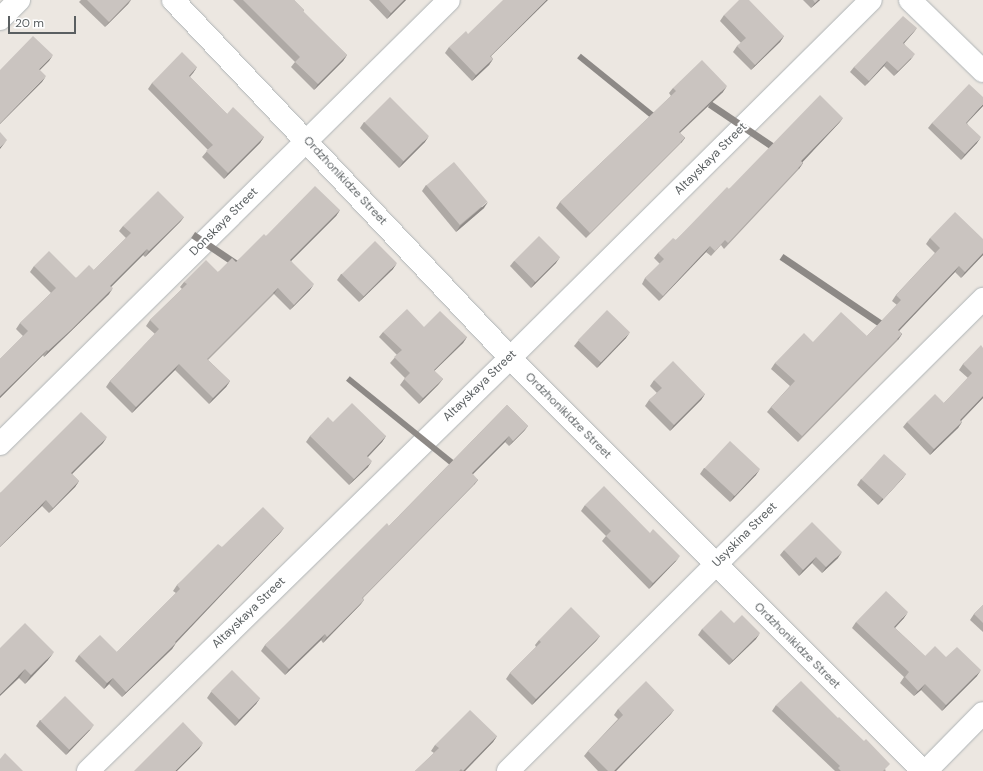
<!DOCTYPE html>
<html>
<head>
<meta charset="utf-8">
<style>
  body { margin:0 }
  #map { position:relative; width:983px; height:771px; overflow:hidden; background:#ece7e1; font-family:"DM Sans",sans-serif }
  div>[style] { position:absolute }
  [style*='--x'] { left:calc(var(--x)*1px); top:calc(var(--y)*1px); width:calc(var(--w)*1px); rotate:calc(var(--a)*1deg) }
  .roads { filter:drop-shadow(0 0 1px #afb4b6) drop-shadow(0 0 1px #afb4b6) }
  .minor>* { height:22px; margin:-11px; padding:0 11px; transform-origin:11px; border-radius:11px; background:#fff }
  .wall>* { inset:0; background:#aea9a5 }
  .shaded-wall>* { inset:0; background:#8d8986; transform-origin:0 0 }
  .building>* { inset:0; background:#cac4c0; transform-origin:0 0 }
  span { translate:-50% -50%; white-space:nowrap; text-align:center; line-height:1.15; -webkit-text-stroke:4px #fff; paint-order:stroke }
  .street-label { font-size:12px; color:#5a5f61 }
  .scale { position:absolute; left:8px; top:16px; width:68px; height:18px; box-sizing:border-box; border:2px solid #5a5f61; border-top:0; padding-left:5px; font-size:12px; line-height:14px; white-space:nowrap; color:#5a5f61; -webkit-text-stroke:3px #fff; paint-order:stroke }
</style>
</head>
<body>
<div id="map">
  <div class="roads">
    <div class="minor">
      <i style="--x:173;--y:0;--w:492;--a:46.7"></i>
      <i style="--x:510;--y:358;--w:584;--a:45"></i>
      <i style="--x:910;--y:0;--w:102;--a:44.2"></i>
      <i style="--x:0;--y:19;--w:27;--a:-45"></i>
      <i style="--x:0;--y:444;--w:631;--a:-44.68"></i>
      <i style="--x:88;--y:771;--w:590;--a:-44.38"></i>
      <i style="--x:510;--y:358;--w:508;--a:-44.76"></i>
      <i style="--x:508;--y:771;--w:670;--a:-44.82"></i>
      <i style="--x:926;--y:771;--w:81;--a:-45.5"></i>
    </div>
  </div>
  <div class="wall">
    <i style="clip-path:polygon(81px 0,131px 0,128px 4px,105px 27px,79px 2px)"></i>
    <i style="clip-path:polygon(233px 0,294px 0,304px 10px,303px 12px,347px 55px,343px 61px,314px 90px,291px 67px,295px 62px)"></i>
    <i style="clip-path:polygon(369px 0,406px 0,387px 19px)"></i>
    <i style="clip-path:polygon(803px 0,820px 0,811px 8px)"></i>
    <i style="clip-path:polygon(724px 15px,784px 36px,780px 42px,751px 70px,733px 52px,737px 46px,741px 43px,720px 21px)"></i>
    <i style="clip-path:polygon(917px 28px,913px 33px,904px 43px,911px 59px,894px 76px,884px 66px,865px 86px,850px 72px,854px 67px)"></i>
    <i style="clip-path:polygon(449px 47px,491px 56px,493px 59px,489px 65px,472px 81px,445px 53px)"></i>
    <i style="clip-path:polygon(197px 67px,193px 73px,190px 77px,227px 114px,264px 137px,260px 143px,224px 179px,202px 157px,208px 150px,148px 89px,152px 83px)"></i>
    <i style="clip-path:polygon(673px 88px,723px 92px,680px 133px,685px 138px,681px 143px,586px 238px,556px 208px,560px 202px,671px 96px,669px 93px)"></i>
    <i style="clip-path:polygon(983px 106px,967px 123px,977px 143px,961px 160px,928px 128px,932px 123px)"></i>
    <i style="clip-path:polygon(843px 118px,839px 123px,802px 162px,803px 163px,799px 169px,724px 249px,721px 245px,711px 256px,706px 252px,659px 301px,642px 284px,645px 278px,660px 264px,654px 258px,658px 253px,676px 240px,729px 189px)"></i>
    <i style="clip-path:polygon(364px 122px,425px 142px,399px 168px,360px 128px)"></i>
    <i style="clip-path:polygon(426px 185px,484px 208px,456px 232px,422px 191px)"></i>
    <i style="clip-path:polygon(340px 210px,336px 216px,291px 261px,310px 290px,290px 310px,274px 294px,208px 360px,230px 381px,226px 387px,209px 404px,175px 370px,132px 413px,106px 387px,110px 381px,155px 334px,146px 326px,150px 320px,182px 289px,180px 287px,184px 282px,218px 272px,236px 262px,266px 236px)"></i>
    <i style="clip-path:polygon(184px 217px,180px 222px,145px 257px,143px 255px,111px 287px,109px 294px,67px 335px,44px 357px,43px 355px,0 398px,0 359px,23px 336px,16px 329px,20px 323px,51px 293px,30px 272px,34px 266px,76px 278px,94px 270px,126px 238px,119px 231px,123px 226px)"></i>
    <i style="clip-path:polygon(930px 238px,983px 239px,983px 255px,961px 278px,955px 272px,899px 331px,902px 334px,898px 340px,798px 442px,767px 412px,771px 407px,790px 386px,771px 369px,775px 363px,813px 342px,867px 336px,897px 305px,892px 301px,896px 295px,935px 253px,926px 244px)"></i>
    <i style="clip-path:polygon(514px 261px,556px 263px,531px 288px,510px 266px)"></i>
    <i style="clip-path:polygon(393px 269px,359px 302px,337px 280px,341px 274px)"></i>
    <i style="clip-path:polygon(424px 327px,467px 337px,463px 343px,434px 371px,443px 379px,438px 385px,419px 404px,400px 385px,405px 378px,390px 363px,397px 355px,379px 337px,383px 332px)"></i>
    <i style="clip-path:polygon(626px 338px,597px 368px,574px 346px,578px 341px)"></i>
    <i style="clip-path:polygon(983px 348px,983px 398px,961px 421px,962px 422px,958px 428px,930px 455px,903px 427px,907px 422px,944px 403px,968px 378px,959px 370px,963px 364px)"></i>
    <i style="clip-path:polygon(654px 380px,705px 394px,701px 400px,670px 431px,645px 406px,649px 400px,657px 393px,650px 386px)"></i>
    <i style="clip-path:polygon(507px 405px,528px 426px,524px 431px,509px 446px,505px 442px,473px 474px,474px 485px,363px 598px,364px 600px,360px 605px,323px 643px,321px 640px,285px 675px,261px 651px,265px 645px,389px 526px)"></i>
    <i style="clip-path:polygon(333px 422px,386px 436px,382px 442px,368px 457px,368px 467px,349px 485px,306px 442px,310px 436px)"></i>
    <i style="clip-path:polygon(103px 443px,72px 474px,79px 481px,75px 487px,49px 513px,42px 506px,0 493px)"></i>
    <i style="clip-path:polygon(704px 468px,756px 475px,730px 502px,700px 474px)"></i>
    <i style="clip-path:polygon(906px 474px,902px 479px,878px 505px,857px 485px,861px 479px)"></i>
    <i style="clip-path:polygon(585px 505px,676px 561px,649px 589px,602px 541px,606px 536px,581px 511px)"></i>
    <i style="clip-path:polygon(284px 528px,280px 533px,176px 643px,172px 649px,122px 697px,109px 684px,104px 689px,75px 661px,79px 655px,117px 652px,176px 593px,173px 591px,177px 585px,222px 547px)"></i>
    <i style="clip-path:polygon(784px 550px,838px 558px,822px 573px,812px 563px,799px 576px,780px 555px)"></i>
    <i style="clip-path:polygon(983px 605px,983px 632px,970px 620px,974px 614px)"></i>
    <i style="clip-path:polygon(904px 618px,895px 628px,925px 656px,946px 657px,977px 676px,942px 711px,921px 690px,914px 696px,900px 683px,904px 677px,852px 628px,856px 622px)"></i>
    <i style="clip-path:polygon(734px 623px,756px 639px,729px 665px,698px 635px,702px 629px)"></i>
    <i style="clip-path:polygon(600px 636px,596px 641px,532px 705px,506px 679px,510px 673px,536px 647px,535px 645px,539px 640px)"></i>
    <i style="clip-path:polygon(0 648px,48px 660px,25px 684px,19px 678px)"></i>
    <i style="clip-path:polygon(211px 692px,260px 698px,256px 704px,235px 726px,207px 698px)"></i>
    <i style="clip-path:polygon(776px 705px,886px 770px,885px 771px,835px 771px,772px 711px)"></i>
    <i style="clip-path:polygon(618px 709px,674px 710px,670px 715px,616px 771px,598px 771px,584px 756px,588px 751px,618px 719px,614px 715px)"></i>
    <i style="clip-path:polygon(40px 720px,90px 730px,66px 755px,36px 726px)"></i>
    <i style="clip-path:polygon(497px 736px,493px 742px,465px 771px,415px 771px,434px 753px,431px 751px,435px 745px)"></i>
  </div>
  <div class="shaded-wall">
    <i style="clip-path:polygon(131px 0,128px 4px,105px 27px,109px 22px)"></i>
    <i style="clip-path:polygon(404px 0,406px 0,387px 19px,391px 13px)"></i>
    <i style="clip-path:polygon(546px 0,548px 0,486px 61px,490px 56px)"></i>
    <i style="clip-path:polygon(818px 0,820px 0,811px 8px,815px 3px)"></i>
    <i style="clip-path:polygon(917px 28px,913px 33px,900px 48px,903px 43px)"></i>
    <i style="clip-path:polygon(784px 36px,780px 42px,751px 70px,755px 65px)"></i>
    <i style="clip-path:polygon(915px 54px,911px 59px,894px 76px,898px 71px)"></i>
    <i style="clip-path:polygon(53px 55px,49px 61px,35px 75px,39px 69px)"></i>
    <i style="clip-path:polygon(347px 55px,343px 61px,314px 90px,318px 84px)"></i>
    <i style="clip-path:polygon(493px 59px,489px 65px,472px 81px,476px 75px)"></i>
    <i style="clip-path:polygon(887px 61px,884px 66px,865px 86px,869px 81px)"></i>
    <i style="clip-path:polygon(197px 67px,193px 73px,185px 81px,189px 76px)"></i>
    <i style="clip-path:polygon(46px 76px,42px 82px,0 124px,0 123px)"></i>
    <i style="clip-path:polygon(727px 86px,723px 92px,675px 137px,679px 132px)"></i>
    <i style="clip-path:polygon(983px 104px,983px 106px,962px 128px,966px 123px)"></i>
    <i style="clip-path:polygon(843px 118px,839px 123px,798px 167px,801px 161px)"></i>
    <i style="clip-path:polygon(429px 136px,425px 142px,399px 168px,403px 162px)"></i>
    <i style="clip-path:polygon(264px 137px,260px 143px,224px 179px,228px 173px)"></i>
    <i style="clip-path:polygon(981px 137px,977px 143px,961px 160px,965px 154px)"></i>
    <i style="left:685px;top:138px;width:6px;height:134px;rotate:129deg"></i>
    <i style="clip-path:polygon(7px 140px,3px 145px,0 149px,0 147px)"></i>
    <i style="left:803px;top:163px;width:7px;height:110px;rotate:124deg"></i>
    <i style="clip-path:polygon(488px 202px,484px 208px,456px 232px,460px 226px)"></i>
    <i style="clip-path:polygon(340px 210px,336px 216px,286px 266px,290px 260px)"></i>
    <i style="clip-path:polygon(184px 217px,180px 222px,145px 257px,149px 251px)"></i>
    <i style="clip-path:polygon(710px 246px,706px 252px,659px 301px,663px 296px)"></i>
    <i style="clip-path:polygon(147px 249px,143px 255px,106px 292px,110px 286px)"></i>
    <i style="clip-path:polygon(983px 253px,983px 255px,961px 278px,965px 272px)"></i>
    <i style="clip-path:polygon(560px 257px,556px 263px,531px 288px,535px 282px)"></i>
    <i style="clip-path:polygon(397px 263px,393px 269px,359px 302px,364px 296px)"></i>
    <i style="clip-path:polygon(959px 266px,955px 272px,894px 336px,898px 330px)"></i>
    <i style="clip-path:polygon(314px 284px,310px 290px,290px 310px,294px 305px)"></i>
    <i style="clip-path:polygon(113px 288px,109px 294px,67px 335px,44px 357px,48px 351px)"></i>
    <i style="left:278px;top:288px;width:7px;height:100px;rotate:124deg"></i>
    <i style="clip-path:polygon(630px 332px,626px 338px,597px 368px,601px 362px)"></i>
    <i style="left:902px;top:334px;width:7px;height:143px;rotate:124deg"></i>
    <i style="clip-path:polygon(467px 337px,463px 343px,429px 376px,434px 370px)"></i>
    <i style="clip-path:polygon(47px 350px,43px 355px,0 398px,0 396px)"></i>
    <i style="clip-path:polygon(179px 364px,175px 370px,132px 413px,136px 407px)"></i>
    <i style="clip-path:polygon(443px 379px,438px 385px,419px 404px,423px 398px)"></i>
    <i style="clip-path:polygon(230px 381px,226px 387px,209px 404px,213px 398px)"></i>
    <i style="clip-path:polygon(705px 394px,701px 400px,670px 431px,674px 425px)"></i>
    <i style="clip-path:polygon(983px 396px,983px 398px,956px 426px,960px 420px)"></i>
    <i style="clip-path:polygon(962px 422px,958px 428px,930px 455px,934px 449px)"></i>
    <i style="clip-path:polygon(528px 426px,524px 431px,509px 446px,513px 441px)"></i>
    <i style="clip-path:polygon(386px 436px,382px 442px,363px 462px,367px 456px)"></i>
    <i style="clip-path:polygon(509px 436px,505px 442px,468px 479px,472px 473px)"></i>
    <i style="clip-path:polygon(107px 437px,103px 443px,67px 479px,71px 473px)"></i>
    <i style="clip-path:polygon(372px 461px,368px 467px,349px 485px,354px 479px)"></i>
    <i style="clip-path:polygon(760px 469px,756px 475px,730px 502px,734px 496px)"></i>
    <i style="clip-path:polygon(906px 474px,902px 479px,878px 505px,882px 499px)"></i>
    <i style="left:478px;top:480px;width:6px;height:165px;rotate:129deg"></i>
    <i style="clip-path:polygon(79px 481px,75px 487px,49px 513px,53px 508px)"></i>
    <i style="clip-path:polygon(46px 500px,42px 506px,0 547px,0 546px)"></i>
    <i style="clip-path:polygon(284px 528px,280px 533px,171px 648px,175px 642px)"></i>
    <i style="clip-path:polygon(842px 552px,838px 558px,822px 573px,826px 567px)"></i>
    <i style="clip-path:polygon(680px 556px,676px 561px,649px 589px,653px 583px)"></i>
    <i style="clip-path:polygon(816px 557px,812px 563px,799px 576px,803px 570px)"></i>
    <i style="clip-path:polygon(364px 600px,360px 605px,323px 643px,327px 637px)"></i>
    <i style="clip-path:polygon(908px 612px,904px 618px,890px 633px,894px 627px)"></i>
    <i style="clip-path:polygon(760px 633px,756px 639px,729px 665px,733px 660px)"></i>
    <i style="clip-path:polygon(325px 634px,321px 640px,285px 675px,289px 669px)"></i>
    <i style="clip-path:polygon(600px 636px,596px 641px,532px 705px,536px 699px)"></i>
    <i style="clip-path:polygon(176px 643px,172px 649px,122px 697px,126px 692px)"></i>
    <i style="clip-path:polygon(54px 652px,48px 660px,25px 684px,31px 675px)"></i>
    <i style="clip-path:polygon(25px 669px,19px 678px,0 696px,0 694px)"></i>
    <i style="clip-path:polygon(981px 670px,977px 676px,942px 711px,946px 705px)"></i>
    <i style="clip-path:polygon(113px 678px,109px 684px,104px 689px,107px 683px)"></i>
    <i style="clip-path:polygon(925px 684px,921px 690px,914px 696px,918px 691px)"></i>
    <i style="clip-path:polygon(260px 698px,256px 704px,235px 726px,239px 720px)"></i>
    <i style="clip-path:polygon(674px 710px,670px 715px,616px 771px,614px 771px)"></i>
    <i style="clip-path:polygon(94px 725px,90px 730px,66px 755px,70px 749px)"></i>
    <i style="clip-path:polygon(497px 736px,493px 742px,465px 771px,463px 771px)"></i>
    <i style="clip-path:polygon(203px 743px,199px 749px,177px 771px,175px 771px)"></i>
  </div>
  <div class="building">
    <i style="clip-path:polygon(87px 0,130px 0,109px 22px)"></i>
    <i style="clip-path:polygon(243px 0,294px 0,304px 10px,303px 11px,347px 55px,318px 84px,295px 62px,300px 57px)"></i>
    <i style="clip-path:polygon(379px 0,404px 0,391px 13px)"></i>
    <i style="clip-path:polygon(503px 0,546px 0,490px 56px,493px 59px,476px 75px,449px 47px,466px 31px,468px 34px)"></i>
    <i style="clip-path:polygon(739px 0,749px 0,784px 36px,755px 65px,737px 46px,746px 38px,724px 15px)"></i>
    <i style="clip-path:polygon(813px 0,818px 0,815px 3px)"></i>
    <i style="clip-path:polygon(903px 16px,917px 28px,903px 43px,915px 54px,898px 71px,887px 61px,869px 81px,854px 67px)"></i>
    <i style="clip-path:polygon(33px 36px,53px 55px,39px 69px,46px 76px,0 123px,0 70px)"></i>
    <i style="clip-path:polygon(182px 52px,197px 67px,189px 76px,227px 114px,233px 107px,264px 137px,228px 173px,206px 151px,213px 145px,152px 83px)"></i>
    <i style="clip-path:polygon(702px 60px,727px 86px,679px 132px,685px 138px,590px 233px,560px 202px,676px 91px,673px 88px)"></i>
    <i style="clip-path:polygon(969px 84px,983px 97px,983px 104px,966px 123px,981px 137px,965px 154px,932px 123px)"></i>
    <i style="clip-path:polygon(820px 95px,843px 118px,801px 161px,803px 163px,728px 243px,725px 240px,715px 251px,710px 246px,663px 296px,645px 278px,664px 259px,658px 253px,673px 238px,676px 240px,727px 187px,729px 189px)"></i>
    <i style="left:390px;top:97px;width:55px;height:36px;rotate:45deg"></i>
    <i style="clip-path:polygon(0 132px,7px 140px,0 147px)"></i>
    <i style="left:454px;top:162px;width:52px;height:36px;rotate:50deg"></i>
    <i style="clip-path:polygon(315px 186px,340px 210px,290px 260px,314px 284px,294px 305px,278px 288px,207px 359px,230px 381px,213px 398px,179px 364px,136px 407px,110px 381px,159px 329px,150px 320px,187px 284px,184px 282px,206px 260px,218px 272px,232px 258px,236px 262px,264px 234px,266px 236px)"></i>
    <i style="clip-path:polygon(158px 191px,184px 217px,149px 251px,147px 249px,110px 286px,113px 288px,71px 330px,48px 351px,47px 350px,0 396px,0 359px,28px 331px,20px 323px,56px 288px,34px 266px,49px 251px,76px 278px,89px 265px,94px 270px,131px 233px,123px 226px)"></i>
    <i style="clip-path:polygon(955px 212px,983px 239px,983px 253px,965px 272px,959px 266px,898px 330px,902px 334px,802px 436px,771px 407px,795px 381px,775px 363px,804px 333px,813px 342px,841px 312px,867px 336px,901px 300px,896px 295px,940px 248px,930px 238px)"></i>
    <i style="left:539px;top:236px;width:30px;height:35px;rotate:45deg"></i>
    <i style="left:375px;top:241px;width:31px;height:47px;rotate:45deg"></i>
    <i style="clip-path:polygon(407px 309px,424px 327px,440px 311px,467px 337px,434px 370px,443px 379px,423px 398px,404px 379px,410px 373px,394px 357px,402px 350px,383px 332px)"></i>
    <i style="left:607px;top:310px;width:32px;height:42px;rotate:44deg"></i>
    <i style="clip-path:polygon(981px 345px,983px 348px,983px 396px,960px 420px,962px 422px,934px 449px,907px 422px,935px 394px,944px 403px,972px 373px,963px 364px)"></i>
    <i style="clip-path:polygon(673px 361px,705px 394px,674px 425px,649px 400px,662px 388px,654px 380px)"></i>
    <i style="clip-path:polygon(352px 403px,386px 436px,367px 456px,372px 461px,354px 479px,310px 436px,328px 417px,333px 422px)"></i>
    <i style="clip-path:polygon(507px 405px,528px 426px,513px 441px,509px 436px,472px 473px,478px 480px,362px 598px,364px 600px,327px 637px,325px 634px,289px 669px,265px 645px,387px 523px,389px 526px)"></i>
    <i style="clip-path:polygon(81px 412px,107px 437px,71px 473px,79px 481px,53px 508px,46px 500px,0 546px,0 493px)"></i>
    <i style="left:730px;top:441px;width:41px;height:37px;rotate:43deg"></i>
    <i style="left:884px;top:454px;width:30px;height:34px;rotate:42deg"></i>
    <i style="clip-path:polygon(604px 486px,650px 533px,653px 529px,680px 556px,653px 583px,606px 536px,611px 531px,585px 505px)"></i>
    <i style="clip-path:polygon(263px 507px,284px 528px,175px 642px,176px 643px,126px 692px,113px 678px,107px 683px,79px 655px,100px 635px,117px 652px,180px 589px,177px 585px,218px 544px,222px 547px)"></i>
    <i style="clip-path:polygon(812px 522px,842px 552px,826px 567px,816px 557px,803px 570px,784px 550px)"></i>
    <i style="clip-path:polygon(886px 591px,908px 612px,894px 627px,925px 656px,935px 646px,946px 657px,957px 647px,981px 670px,946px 705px,925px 684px,918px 691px,905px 677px,909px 672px,856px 622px)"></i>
    <i style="clip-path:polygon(983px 605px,983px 623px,974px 614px)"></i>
    <i style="clip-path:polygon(571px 607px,600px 636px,536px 699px,510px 673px,541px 642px,539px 640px)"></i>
    <i style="clip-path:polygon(721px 610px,734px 623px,742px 615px,760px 633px,733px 660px,702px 629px)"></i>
    <i style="clip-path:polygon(25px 623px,54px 652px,31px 675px,25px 669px,0 694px,0 648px)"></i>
    <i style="left:232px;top:670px;width:40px;height:30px;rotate:45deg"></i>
    <i style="clip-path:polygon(646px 681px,674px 710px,614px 771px,608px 771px,588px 751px,623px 715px,618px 709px)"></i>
    <i style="clip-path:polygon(801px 681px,838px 718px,839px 717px,864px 741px,866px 739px,890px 764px,883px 771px,841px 771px,838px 768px,840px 766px,776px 705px)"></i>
    <i style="left:65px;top:696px;width:41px;height:35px;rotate:45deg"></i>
    <i style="clip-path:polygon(470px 710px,497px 736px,463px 771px,461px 769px,459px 771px,415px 771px,439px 748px,435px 745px)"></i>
    <i style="clip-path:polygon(183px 722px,203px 743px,175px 771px,134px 771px)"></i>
    <i style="clip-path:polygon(5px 753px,23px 771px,0 771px,0 759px)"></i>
  </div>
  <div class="street-label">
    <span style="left:711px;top:159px;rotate:-45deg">Altayskaya Street</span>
    <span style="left:345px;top:181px;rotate:47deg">Ordzhonikidze Street</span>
    <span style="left:224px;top:222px;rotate:-45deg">Donskaya Street</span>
    <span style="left:480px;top:386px;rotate:-44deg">Altayskaya Street</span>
    <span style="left:568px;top:416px;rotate:45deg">Ordzhonikidze Street</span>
    <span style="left:745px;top:535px;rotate:-45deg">Usyskina Street</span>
    <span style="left:249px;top:613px;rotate:-44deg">Altayskaya Street</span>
    <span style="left:797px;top:646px;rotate:45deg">Ordzhonikidze Street</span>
  </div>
  <div class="scale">20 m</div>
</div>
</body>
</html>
